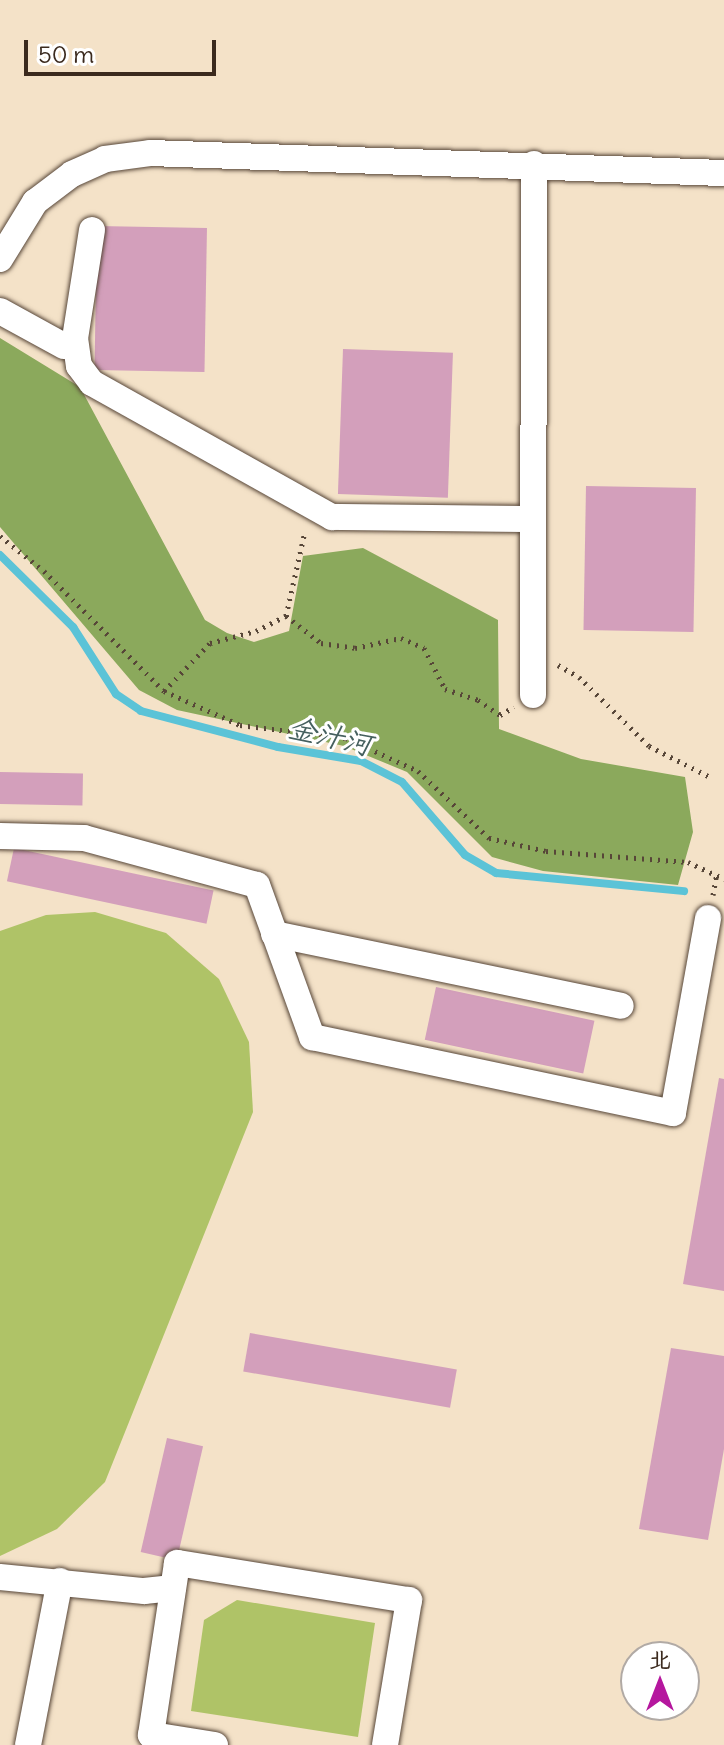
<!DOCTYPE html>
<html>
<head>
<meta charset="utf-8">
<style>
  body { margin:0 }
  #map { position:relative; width:724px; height:1745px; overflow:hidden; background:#f4e2c8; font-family:Delius,"LXGW WenKai TC",sans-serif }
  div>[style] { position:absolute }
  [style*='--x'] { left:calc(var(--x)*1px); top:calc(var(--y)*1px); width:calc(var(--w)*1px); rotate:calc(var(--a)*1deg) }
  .green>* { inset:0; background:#afc367 }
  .forest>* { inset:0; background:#8ba95c }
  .stream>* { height:8px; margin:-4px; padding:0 4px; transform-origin:4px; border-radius:4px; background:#5bc3d7 }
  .building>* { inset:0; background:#d39fbb; transform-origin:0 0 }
  .path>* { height:5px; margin-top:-2.5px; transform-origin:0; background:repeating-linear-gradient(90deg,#574638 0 2px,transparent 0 8px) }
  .roads { filter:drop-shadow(0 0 2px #574638) drop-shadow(0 0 2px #574638) }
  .minor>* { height:26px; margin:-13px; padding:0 13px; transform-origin:13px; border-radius:13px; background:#fff }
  span { translate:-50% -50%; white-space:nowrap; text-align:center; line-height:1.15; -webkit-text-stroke:6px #fff; paint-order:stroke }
  .water-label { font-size:28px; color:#46605f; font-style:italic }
  .north { position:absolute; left:620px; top:1641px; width:80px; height:80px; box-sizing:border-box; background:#fff; border:2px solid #b1aaa5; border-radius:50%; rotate:0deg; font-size:22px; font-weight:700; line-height:32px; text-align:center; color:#3b2a1e }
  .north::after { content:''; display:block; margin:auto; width:28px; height:36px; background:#b5179e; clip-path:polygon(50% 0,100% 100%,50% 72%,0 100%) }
  .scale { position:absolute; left:24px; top:40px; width:192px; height:36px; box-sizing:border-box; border:4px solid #3b2a1e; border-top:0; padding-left:10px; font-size:24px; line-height:28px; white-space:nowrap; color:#3b2a1e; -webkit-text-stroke:6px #fff; paint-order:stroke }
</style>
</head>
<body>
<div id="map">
  <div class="green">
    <i style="clip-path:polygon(95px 912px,166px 933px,219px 979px,249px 1042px,253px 1112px,105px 1482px,57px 1529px,0 1556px,0 931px,46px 915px)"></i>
    <i style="clip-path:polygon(237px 1600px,375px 1623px,358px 1737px,191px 1711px,204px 1620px)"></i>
  </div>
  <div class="forest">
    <i style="clip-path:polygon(0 338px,80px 387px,205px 620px,227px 633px,254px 642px,289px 631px,303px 556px,363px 548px,498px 620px,499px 729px,581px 759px,685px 777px,693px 832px,678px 885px,543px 871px,492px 857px,407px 772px,344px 746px,177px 710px,139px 690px,0 527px)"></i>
  </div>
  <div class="stream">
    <i style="--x:0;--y:555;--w:103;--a:44.6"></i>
    <i style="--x:73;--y:627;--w:80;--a:57.3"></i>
    <i style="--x:116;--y:694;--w:30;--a:34"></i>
    <i style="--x:141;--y:711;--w:142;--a:14.7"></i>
    <i style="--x:278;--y:747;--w:84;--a:9.6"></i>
    <i style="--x:361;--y:761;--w:46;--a:27.1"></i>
    <i style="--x:402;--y:782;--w:96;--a:49.2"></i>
    <i style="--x:465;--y:855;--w:36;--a:30"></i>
    <i style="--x:496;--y:873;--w:189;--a:5.5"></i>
  </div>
  <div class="building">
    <i style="left:97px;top:226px;width:110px;height:144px;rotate:1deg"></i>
    <i style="left:343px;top:349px;width:110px;height:145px;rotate:2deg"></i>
    <i style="left:586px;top:486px;width:110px;height:144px;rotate:1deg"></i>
    <i style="left:0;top:772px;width:83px;height:32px;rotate:1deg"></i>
    <i style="left:14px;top:848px;width:204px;height:34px;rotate:12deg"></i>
    <i style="left:436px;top:987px;width:162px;height:54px;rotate:12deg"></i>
    <i style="clip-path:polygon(719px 1078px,724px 1079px,724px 1291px,683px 1284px)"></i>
    <i style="left:250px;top:1333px;width:210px;height:39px;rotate:10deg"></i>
    <i style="clip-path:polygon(671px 1348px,724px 1356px,724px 1449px,708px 1540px,639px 1529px)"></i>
    <i style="left:167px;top:1438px;width:37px;height:117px;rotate:13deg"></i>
  </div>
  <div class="path">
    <i style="--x:0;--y:536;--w:56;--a:38.5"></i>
    <i style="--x:44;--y:571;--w:170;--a:45"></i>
    <i style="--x:164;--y:691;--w:83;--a:24.1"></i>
    <i style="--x:240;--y:725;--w:107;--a:7"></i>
    <i style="--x:346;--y:738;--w:79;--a:24.6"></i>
    <i style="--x:418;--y:771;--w:98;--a:43.3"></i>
    <i style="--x:489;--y:838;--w:58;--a:12.8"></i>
    <i style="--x:546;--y:851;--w:142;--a:4.4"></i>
    <i style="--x:688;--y:862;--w:40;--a:25"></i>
    <i style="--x:286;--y:616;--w:44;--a:37.6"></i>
    <i style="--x:321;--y:643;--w:34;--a:8"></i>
    <i style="--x:355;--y:648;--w:47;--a:-12.3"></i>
    <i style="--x:401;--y:638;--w:25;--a:23"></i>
    <i style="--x:424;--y:648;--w:46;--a:62.9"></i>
    <i style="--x:445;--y:689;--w:35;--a:18"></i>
    <i style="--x:478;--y:700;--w:27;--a:34"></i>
    <i style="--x:500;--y:715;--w:16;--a:-30"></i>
    <i style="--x:558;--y:665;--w:24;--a:30"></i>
    <i style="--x:579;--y:677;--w:98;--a:44.6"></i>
    <i style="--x:649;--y:746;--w:68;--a:26.9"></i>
    <i style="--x:164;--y:691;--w:66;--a:-46.2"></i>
    <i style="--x:210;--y:643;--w:48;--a:-14.6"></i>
    <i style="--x:256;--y:631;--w:34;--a:-27"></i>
    <i style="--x:286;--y:616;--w:87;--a:-77.4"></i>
    <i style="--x:713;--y:895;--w:22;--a:-80"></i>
  </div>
  <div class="roads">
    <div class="minor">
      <i style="--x:92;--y:230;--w:109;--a:98.9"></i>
      <i style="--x:75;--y:338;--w:28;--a:82"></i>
      <i style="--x:79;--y:366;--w:21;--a:53"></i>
      <i style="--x:92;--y:383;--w:275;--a:29.2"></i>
      <i style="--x:332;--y:517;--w:201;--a:0.6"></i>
      <i style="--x:0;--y:259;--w:67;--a:-58.4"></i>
      <i style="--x:35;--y:202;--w:46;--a:-37.1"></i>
      <i style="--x:72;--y:174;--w:36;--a:-24"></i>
      <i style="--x:105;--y:159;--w:45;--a:-7.6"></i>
      <i style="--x:150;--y:153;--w:574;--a:2"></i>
      <i style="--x:0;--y:311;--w:73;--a:28.7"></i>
      <i style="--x:533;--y:695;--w:531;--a:-89.89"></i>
      <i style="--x:0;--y:836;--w:84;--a:1.4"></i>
      <i style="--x:84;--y:838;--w:179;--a:15.2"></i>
      <i style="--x:257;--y:885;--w:162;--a:70.1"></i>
      <i style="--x:312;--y:1037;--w:369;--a:11.9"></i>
      <i style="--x:673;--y:1113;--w:198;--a:-79.8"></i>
      <i style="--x:274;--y:934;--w:354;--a:11.7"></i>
      <i style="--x:0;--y:1577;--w:145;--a:5.6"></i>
      <i style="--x:144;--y:1591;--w:29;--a:-6"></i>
      <i style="--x:28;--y:1745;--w:167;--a:-79"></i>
      <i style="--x:215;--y:1745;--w:65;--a:-171.1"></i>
      <i style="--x:151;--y:1735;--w:174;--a:-81.4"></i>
      <i style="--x:177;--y:1563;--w:235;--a:9.1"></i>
      <i style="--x:409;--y:1600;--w:147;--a:99.4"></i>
    </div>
  </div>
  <div class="water-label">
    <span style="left:330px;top:736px;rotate:13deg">金汁河</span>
  </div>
  <div class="north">北</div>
  <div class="scale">50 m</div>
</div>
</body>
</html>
